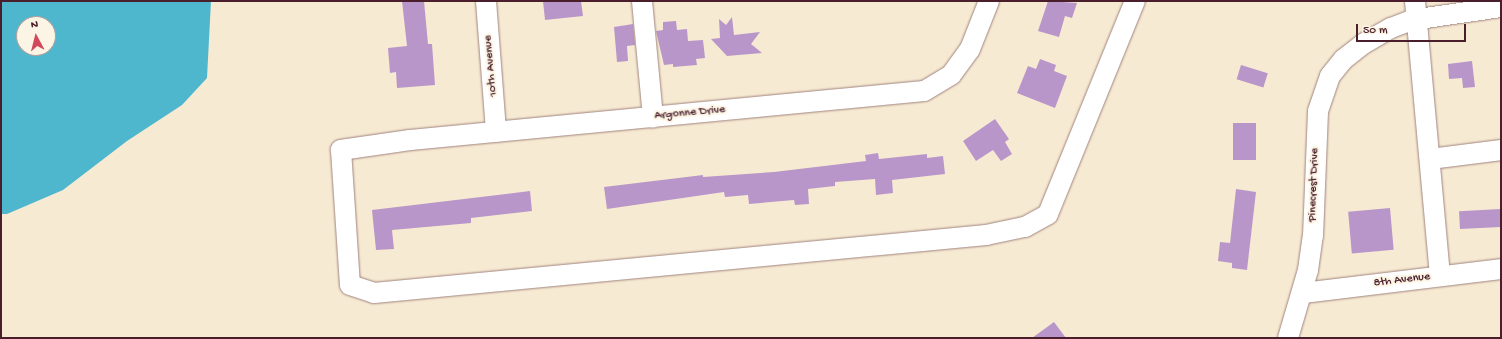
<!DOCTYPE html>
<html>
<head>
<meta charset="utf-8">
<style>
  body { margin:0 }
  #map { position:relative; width:1502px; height:339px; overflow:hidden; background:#f7ead3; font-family:"Gochi Hand",sans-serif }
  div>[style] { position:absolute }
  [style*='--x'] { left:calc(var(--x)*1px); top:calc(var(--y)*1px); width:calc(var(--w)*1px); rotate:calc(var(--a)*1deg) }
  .water>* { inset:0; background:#4fb7cd }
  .building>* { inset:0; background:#b996c9; transform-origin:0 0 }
  .roads { filter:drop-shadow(0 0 1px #a0847f) drop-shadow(0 0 1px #a0847f) }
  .minor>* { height:20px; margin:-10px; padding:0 10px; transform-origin:10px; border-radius:10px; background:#fff }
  span { translate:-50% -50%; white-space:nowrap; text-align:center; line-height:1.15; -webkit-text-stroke:4px #fcf5e5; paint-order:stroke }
  .street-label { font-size:12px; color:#4a1f2b }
  .frame { position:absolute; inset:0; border:2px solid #4a1f2b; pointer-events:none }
  .north { position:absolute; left:16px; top:16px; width:40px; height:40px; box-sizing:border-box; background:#fcf5e5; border:1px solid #b59f9b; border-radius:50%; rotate:353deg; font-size:11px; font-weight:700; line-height:16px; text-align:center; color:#4a1f2b }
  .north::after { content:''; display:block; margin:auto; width:14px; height:18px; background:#d1495b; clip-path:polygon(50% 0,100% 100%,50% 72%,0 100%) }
  .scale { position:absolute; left:1356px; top:24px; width:110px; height:18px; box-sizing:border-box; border:2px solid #4a1f2b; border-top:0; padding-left:5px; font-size:12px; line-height:14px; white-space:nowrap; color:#4a1f2b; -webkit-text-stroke:3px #fcf5e5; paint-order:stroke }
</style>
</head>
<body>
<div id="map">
  <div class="water">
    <i style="clip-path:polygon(evenodd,1px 1px,211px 1px,207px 78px,182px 105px,127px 141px,63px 190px,7px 214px,1px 214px,1px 1px,24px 24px,48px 24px,48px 48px,24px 48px,24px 24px)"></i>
  </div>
  <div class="building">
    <i style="clip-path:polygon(402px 1px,424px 1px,428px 44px,432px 44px,435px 85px,397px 88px,396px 72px,390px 73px,388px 48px,407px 46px)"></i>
    <i style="clip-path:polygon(543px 1px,581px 1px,583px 16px,545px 20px)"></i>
    <i style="clip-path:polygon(1048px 1px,1077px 3px,1072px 18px,1065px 16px,1059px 37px,1038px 31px)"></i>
    <i style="clip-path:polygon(732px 17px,734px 35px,760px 32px,751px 44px,762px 53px,727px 56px,711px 39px,720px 38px,719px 19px,726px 25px)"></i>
    <i style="clip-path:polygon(676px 21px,677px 30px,687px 29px,688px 41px,703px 40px,705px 58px,696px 59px,697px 65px,673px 67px,673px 64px,664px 65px,656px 31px,663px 30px,663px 22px)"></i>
    <i style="clip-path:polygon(633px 24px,635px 45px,627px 46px,628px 61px,617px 62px,614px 27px)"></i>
    <i style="clip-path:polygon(1040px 59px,1056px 65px,1054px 71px,1067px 76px,1055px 108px,1017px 93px,1028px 66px,1036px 69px)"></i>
    <i style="clip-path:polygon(1472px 61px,1475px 87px,1463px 88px,1462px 78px,1449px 79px,1448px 64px)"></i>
    <i style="left:1241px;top:65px;width:28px;height:15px;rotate:17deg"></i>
    <i style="clip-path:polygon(995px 119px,1009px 139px,1005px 142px,1012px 154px,1001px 161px,993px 150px,976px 161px,963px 141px)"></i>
    <i style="left:1233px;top:123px;width:23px;height:37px"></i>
    <i style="clip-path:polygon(878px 153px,879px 159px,927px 154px,927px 158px,943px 156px,945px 174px,892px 180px,893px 193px,876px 195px,875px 179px,835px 182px,835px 186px,808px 189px,809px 204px,795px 205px,794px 200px,749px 204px,748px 195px,725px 197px,724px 192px,607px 209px,604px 187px,703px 175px,703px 177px,774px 172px,866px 161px,865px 155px)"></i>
    <i style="clip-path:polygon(1236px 189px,1256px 192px,1247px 270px,1232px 268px,1232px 263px,1218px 261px,1220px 242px,1230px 243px)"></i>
    <i style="clip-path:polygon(530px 191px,532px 211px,471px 218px,471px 223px,392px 230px,394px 249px,376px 250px,372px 210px)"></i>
    <i style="left:1390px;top:208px;width:42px;height:42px;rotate:85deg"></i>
    <i style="left:1500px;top:209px;width:18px;height:41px;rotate:87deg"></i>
    <i style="clip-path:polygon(1054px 322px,1066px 338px,1032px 338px)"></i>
  </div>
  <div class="roads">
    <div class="minor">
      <i style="--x:486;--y:1;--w:131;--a:85.6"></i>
      <i style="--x:642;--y:1;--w:117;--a:84.6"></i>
      <i style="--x:989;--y:1;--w:52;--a:111.6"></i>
      <i style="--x:970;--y:49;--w:32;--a:126"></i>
      <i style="--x:951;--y:75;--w:31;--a:149"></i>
      <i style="--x:924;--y:91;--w:516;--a:174.55"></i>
      <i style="--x:410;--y:140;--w:70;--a:171.8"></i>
      <i style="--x:341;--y:150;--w:135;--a:86.2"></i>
      <i style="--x:350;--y:285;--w:25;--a:18"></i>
      <i style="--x:374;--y:293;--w:615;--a:-5.41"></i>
      <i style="--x:986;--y:235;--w:40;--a:-12"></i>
      <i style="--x:1025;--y:227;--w:26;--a:-29"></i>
      <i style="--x:1048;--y:214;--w:230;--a:-67.8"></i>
      <i style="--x:1415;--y:1;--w:276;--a:84.8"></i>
      <i style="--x:1430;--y:159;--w:72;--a:-7.2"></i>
      <i style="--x:1303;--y:293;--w:199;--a:-6.9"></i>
      <i style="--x:1288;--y:338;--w:71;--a:-73.6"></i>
      <i style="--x:1308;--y:270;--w:34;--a:-82"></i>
      <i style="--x:1313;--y:236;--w:125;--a:-87.7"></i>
      <i style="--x:1318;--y:111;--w:37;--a:-71"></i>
      <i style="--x:1330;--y:76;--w:22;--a:-51"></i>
      <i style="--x:1344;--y:59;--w:24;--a:-38"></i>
      <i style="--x:1363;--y:44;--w:32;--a:-30"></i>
      <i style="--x:1391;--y:28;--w:22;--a:-21"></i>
      <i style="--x:1412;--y:20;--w:90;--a:-8.3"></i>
    </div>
  </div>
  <div class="street-label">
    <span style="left:492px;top:66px;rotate:-95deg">10th Avenue</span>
    <span style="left:690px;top:114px;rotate:-5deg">Argonne Drive</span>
    <span style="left:1315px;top:185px;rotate:-88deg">Pinecrest Drive</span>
    <span style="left:1402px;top:281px;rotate:-7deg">8th Avenue</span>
  </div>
  <div class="frame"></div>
  <div class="north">N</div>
  <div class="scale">50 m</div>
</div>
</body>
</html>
